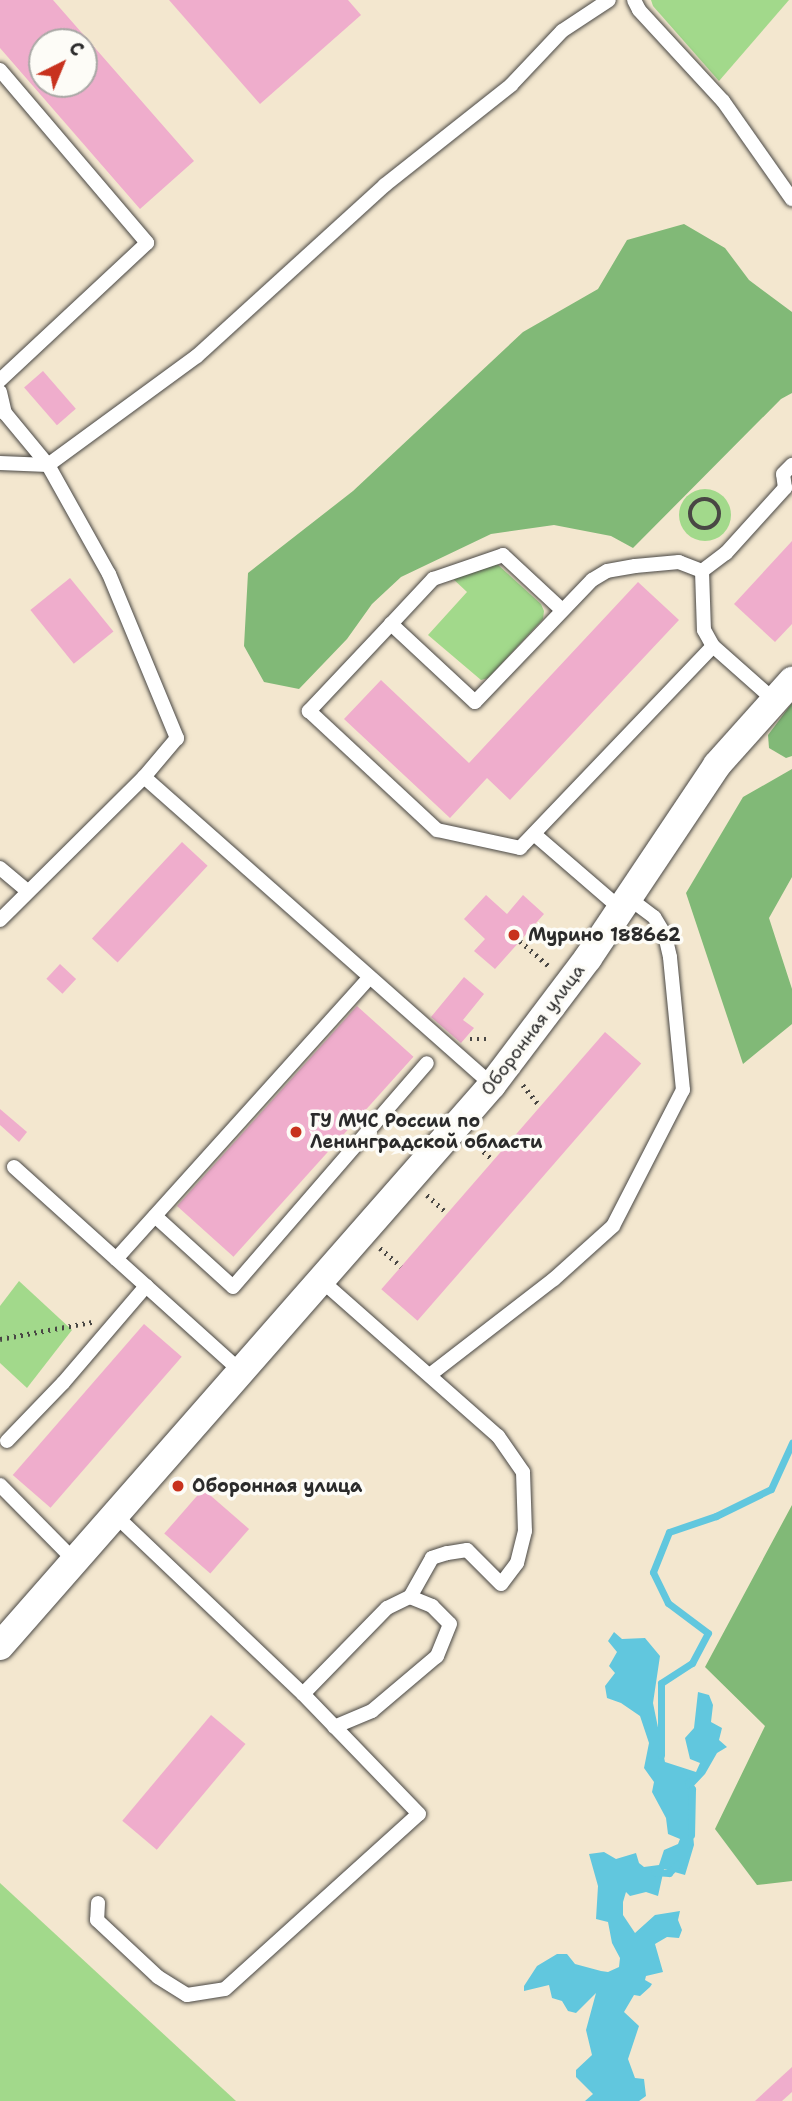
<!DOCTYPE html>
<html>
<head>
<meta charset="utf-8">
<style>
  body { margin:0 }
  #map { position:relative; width:792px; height:2101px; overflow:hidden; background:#f3e7cf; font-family:"Shantell Sans",sans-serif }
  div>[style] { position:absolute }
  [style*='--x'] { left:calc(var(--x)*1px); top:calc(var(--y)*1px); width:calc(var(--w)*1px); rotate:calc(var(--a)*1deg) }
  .green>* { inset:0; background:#a2d98b }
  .round { border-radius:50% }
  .forest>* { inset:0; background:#81b977 }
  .water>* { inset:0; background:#61c7de }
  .stream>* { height:7px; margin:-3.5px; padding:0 3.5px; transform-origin:3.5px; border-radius:3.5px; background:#61c7de }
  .building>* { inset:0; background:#efadcc; transform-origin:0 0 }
  .path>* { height:4.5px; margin-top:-2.25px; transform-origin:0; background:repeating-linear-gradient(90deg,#494744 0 2px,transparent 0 7px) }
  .path>.ring { margin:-2.25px; padding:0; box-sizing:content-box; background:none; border:4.5px solid #494744; border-radius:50% }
  .roads { filter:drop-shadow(0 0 2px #494744) drop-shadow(0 0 2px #494744) }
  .lane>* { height:14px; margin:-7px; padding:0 7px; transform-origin:7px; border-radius:7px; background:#fff }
  .street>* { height:28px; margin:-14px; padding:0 14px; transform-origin:14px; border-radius:14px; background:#fff }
  .dots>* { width:19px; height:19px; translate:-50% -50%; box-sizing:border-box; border:4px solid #fdfcf7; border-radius:50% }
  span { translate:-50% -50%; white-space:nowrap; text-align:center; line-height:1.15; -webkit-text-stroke:7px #fdfcf7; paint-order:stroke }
  .poi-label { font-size:18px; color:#2b2b2b; font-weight:700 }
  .left { translate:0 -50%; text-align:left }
  .street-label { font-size:18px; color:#2b2b2b }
  .north { position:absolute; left:28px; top:28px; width:70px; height:70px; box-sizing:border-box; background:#fdfcf7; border:2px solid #a9a8a5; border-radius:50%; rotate:43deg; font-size:19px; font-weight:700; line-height:28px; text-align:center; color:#2b2b2b }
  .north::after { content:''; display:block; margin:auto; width:24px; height:32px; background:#c8321e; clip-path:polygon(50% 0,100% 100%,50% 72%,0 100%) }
</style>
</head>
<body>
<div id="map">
  <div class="green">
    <i style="clip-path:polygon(651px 0,789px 0,719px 81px,653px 6px)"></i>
    <i class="round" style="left:679px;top:489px;width:52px;height:52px"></i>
    <i style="clip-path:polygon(497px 564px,541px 604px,544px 611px,543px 619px,488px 678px,481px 680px,428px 635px,467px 592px,450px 576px)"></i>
    <i style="clip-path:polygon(19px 1281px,72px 1330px,27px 1388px,0 1363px,0 1306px)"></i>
    <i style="clip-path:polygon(0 1883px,236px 2101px,0 2101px)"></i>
  </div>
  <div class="forest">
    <i style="clip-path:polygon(684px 224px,725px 248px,749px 280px,792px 312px,792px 393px,781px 399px,633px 548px,611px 536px,554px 525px,491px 534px,401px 577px,372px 604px,347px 639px,299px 689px,264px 682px,244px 646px,248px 573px,353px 491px,523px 332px,598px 289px,627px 240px)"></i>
    <i style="clip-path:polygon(792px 703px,792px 756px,786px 758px,769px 748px,768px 735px)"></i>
    <i style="clip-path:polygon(792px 769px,792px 877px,769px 918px,792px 989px,792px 1024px,743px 1064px,686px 893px,743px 797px)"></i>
    <i style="clip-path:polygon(792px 1505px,792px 1881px,757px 1885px,715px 1829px,765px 1726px,705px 1667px)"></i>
  </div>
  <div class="water">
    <i style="clip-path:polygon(614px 1632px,622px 1639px,645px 1638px,660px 1656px,653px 1703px,665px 1762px,696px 1772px,700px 1763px,690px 1759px,685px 1738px,694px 1728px,698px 1692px,709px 1695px,713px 1705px,711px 1722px,722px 1728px,719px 1740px,727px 1747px,717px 1753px,705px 1774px,689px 1791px,694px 1845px,685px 1875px,664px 1869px,658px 1896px,646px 1892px,630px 1896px,626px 1892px,623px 1902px,623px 1915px,635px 1933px,655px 1915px,680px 1911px,678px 1920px,682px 1930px,679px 1938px,667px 1937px,655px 1944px,663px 1972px,646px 1976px,645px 1980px,652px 1984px,650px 1987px,640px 1996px,634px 1995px,624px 2012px,639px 2026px,628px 2059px,635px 2078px,644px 2079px,646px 2096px,639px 2101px,585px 2101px,593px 2094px,576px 2077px,576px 2070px,592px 2055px,586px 2030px,596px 1993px,576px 2013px,568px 2011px,562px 2001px,552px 1998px,549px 1985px,524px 1991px,524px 1986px,537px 1966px,557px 1954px,567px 1954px,575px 1964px,601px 1971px,608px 1972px,619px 1967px,620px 1958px,612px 1943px,608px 1922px,596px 1919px,598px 1886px,589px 1854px,604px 1852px,616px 1859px,636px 1853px,639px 1863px,644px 1867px,659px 1865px,664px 1850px,678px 1844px,680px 1839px,668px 1834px,666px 1818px,652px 1792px,654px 1782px,644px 1768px,649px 1743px,640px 1716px,621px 1703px,607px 1698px,605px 1686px,615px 1673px,609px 1666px,617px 1652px,608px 1641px)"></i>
  </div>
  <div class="stream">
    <i style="--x:661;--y:1755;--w:72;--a:-90"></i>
    <i style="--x:661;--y:1683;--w:37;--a:-33"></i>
    <i style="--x:692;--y:1663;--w:34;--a:-62"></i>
    <i style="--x:708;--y:1633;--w:50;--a:-143.1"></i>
    <i style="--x:668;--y:1603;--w:34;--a:-116"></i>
    <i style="--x:653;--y:1572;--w:43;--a:-68.2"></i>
    <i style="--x:669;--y:1532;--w:50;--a:-18.8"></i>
    <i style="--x:716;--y:1516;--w:61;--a:-26.1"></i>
    <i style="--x:771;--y:1489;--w:51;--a:-65.5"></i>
    <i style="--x:688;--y:1782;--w:8;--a:60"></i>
    <i style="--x:692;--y:1789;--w:46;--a:91.2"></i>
    <i style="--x:654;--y:1872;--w:15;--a:4"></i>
    <i style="--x:669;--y:1873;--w:12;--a:-48"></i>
  </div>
  <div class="building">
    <i style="clip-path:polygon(evenodd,0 0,53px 0,194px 161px,140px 209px,0 48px,0 0,42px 42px,84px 42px,84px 84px,42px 84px,42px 42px)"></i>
    <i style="clip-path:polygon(169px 0,348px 0,361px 15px,260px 104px)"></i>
    <i style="left:43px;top:371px;width:50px;height:25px;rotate:49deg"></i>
    <i style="clip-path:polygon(792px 541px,792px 624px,775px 642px,734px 604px)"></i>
    <i style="left:70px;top:578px;width:69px;height:51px;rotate:51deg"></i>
    <i style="clip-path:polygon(638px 582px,679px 620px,510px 800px,487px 778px,450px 818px,344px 719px,381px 680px,469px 763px)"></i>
    <i style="left:182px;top:842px;width:35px;height:132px;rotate:43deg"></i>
    <i style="clip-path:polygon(486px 895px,507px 914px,523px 895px,544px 914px,495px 969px,474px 951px,485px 939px,464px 919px)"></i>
    <i style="left:60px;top:964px;width:22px;height:20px;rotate:43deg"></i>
    <i style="clip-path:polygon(464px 977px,484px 994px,463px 1020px,474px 1028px,461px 1043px,431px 1017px)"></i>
    <i style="left:357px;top:1006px;width:76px;height:269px;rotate:42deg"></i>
    <i style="left:605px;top:1032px;width:48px;height:341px;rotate:41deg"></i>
    <i style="clip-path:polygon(0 1109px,27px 1132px,19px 1142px,0 1125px)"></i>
    <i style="left:144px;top:1324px;width:50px;height:200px;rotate:41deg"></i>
    <i style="left:203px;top:1489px;width:61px;height:59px;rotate:41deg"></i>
    <i style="left:211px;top:1715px;width:45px;height:138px;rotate:40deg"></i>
    <i style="clip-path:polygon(792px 2067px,792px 2092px,782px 2101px,755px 2101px)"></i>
  </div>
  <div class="path">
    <i class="ring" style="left:690px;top:499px;width:25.5px;height:25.5px"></i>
    <i style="--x:520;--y:941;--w:40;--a:41"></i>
    <i style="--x:470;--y:1039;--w:20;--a:0"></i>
    <i style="--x:523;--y:1085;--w:27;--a:51"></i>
    <i style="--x:473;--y:1142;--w:27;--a:42"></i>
    <i style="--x:427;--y:1195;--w:27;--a:42"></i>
    <i style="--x:380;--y:1248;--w:28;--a:41"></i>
    <i style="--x:0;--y:1339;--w:94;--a:-10.5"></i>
  </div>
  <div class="roads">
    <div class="lane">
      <i style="--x:634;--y:0;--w:11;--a:63"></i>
      <i style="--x:639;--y:10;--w:124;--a:47.3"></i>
      <i style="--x:723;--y:101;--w:120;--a:54.9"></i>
      <i style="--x:0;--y:70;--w:227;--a:49.6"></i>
      <i style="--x:147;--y:243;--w:201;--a:137"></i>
      <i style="--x:0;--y:392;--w:22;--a:77"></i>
      <i style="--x:5;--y:413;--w:67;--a:50.4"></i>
      <i style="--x:48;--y:465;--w:125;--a:60.8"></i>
      <i style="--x:109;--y:574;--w:178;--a:67.5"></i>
      <i style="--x:177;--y:738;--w:51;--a:130.2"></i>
      <i style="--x:144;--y:777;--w:465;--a:41.5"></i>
      <i style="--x:0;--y:463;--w:48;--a:2.4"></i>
      <i style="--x:48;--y:465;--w:185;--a:-36.2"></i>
      <i style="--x:197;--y:356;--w:254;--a:-42.3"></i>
      <i style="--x:385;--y:185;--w:161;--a:-38.4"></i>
      <i style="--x:511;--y:85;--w:74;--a:-46.6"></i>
      <i style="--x:562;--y:31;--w:56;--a:-33.4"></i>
      <i style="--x:702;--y:571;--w:25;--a:-159"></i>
      <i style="--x:679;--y:562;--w:44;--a:174.8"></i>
      <i style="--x:635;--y:566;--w:28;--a:170"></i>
      <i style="--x:607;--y:571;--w:17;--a:149"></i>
      <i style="--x:592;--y:580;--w:169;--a:133.8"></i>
      <i style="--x:475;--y:702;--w:115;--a:-137.1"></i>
      <i style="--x:391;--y:624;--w:120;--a:133.3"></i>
      <i style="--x:309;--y:711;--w:175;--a:42.9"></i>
      <i style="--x:437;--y:830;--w:85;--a:12.2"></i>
      <i style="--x:520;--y:848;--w:279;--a:-46.3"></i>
      <i style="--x:702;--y:571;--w:59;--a:88.1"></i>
      <i style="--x:704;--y:630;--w:18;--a:61"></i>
      <i style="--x:713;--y:646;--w:81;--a:41.5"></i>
      <i style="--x:702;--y:571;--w:30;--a:-37"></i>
      <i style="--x:726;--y:553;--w:88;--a:-47.8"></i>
      <i style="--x:785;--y:488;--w:14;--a:-98"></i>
      <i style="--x:783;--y:474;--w:13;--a:-45"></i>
      <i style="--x:391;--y:624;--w:62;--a:-47"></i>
      <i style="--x:433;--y:579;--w:74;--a:-18.9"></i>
      <i style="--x:503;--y:555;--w:81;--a:43"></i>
      <i style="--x:534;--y:834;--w:115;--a:40.8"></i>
      <i style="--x:0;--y:868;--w:35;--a:40"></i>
      <i style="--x:0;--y:920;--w:203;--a:-44.8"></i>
      <i style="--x:14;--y:1167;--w:307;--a:42"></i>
      <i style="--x:155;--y:1216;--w:105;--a:42.3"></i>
      <i style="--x:233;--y:1287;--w:296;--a:-49.1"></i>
      <i style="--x:116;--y:1259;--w:378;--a:-48"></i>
      <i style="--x:322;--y:1281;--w:235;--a:41.4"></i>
      <i style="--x:498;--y:1436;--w:44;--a:55.2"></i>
      <i style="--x:523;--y:1472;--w:59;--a:88.1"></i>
      <i style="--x:525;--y:1531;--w:33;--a:104"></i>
      <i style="--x:517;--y:1563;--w:26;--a:127"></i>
      <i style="--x:501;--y:1584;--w:48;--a:-135"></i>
      <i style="--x:467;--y:1550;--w:20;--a:171"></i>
      <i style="--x:447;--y:1553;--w:16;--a:162"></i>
      <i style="--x:432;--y:1558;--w:45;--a:119.4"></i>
      <i style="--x:431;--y:1374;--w:155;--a:-37.7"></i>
      <i style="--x:554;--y:1279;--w:79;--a:-41.9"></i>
      <i style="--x:613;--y:1226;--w:153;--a:-62.8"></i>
      <i style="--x:683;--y:1090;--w:134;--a:-95.6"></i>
      <i style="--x:670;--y:957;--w:23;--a:-103"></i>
      <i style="--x:665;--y:935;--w:21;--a:-121"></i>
      <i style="--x:654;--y:917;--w:31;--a:-143"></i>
      <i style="--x:7;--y:1441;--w:81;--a:-46"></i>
      <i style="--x:63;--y:1383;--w:128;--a:-49.4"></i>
      <i style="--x:0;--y:1485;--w:107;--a:45.4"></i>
      <i style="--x:303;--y:1694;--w:120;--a:-45.7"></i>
      <i style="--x:387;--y:1608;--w:25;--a:-26"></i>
      <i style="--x:410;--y:1597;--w:24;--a:22"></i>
      <i style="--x:432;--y:1606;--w:25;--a:45"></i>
      <i style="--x:450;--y:1624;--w:35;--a:112"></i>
      <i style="--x:437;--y:1656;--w:85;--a:139.8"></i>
      <i style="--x:372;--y:1711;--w:41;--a:157.2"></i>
      <i style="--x:98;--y:1903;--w:17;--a:93"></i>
      <i style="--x:97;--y:1920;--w:83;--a:43.1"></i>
      <i style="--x:158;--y:1977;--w:34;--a:32"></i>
      <i style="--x:187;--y:1995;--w:38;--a:-9"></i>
      <i style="--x:225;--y:1989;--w:261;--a:-42.1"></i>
      <i style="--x:419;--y:1814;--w:167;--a:-134"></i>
      <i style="--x:303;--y:1694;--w:258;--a:-136.4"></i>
    </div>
    <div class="street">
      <i style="--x:0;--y:1646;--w:746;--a:-48.75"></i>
      <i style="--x:492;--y:1085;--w:159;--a:-52.9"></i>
      <i style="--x:588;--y:958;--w:232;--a:-56.2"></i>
      <i style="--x:717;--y:765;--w:113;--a:-48.2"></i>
    </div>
  </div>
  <div class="dots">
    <i style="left:514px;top:935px;background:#c8321e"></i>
    <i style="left:296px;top:1132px;background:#c8321e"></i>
    <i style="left:178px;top:1486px;background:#c8321e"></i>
  </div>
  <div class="poi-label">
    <span class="left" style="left:528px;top:935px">Мурино 188662</span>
    <span class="left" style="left:310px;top:1132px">ГУ МЧС России по<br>Ленинградской области</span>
    <span class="left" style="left:192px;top:1486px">Оборонная улица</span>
  </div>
  <div class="street-label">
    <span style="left:533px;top:1030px;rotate:-53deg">Оборонная улица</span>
  </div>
  <div class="north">С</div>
</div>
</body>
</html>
